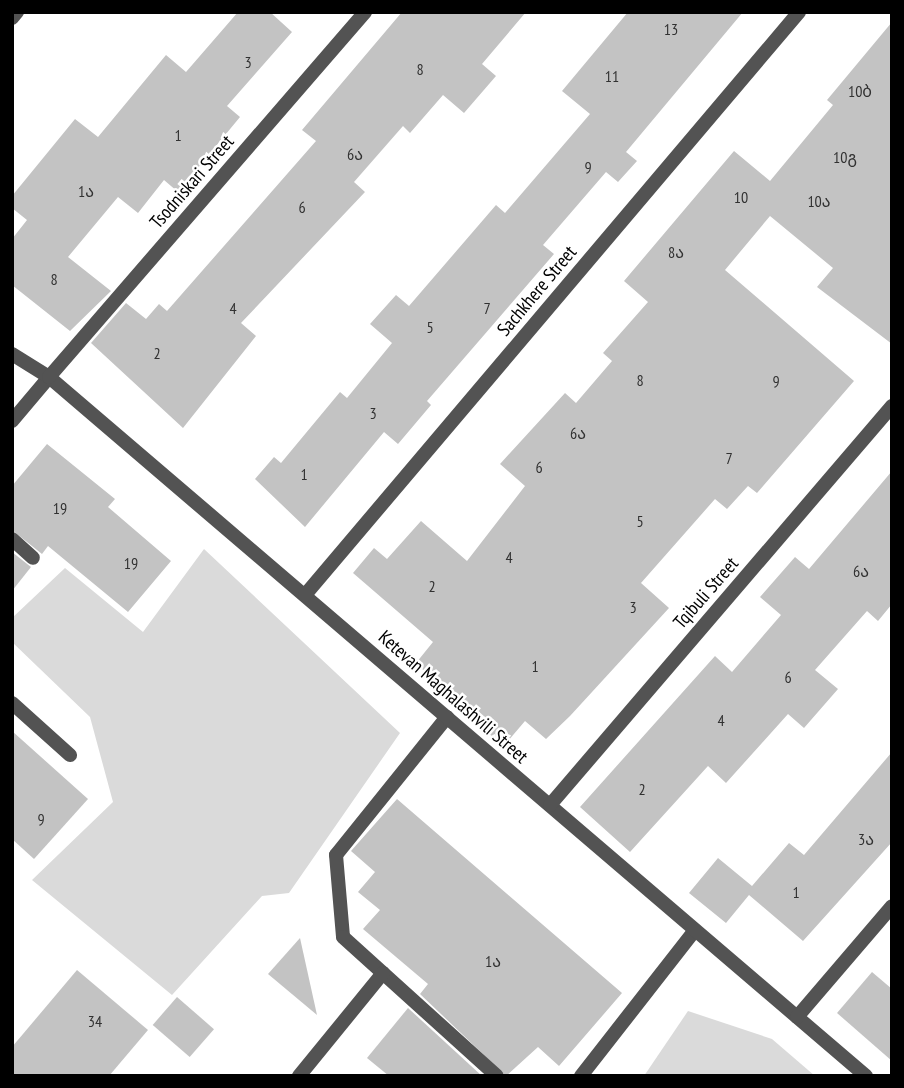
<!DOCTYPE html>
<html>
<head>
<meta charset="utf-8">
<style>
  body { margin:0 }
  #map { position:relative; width:904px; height:1088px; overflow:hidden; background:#fff; font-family:"PT Sans Narrow","Noto Sans Georgian",sans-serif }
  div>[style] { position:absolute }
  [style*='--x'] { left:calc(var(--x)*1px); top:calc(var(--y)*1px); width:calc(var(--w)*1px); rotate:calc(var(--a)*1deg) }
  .green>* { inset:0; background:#dadada }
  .building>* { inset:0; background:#c3c3c3; transform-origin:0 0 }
  .service>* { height:14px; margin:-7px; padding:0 7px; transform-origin:7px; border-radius:7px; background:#535353 }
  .minor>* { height:14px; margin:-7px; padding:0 7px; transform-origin:7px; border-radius:7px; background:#535353 }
  .tertiary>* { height:14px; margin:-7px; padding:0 7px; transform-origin:7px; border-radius:7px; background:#535353 }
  span { translate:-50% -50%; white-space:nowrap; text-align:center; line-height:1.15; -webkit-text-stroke:5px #fff; paint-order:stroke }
  .number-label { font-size:16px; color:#313131 }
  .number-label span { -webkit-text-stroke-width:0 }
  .street-label { font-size:19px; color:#000 }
  .frame { position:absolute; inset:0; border:14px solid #000; pointer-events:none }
</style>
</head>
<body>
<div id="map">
  <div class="green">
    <i style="clip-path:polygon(204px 549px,400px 733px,289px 893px,262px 896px,172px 995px,32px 880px,113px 802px,90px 717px,12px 642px,12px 618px,65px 568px,143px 632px)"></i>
    <i style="clip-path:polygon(688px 1011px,772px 1039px,815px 1076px,644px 1076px)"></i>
  </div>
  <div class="building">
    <i style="clip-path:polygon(238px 12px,270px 12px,292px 32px,227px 106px,240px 117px,178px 192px,164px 180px,138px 213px,118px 197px,68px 257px,111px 291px,70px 331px,12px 285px,12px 239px,27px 220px,12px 208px,12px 196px,75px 119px,98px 137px,166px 55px,186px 72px)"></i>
    <i style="clip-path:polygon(402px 12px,526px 12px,482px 64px,496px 76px,464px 113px,443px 95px,410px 133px,403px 126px,354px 182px,365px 192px,241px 323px,256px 336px,183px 428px,91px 343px,126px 303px,146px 319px,159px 304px,167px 311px,316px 141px,302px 130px)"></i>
    <i style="clip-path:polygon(628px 12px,743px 12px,626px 152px,637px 161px,618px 182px,606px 172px,543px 245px,554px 254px,427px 401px,431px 405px,398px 444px,384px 432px,305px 527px,255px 479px,274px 457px,281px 463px,340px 392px,347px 398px,392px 343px,370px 324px,396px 295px,409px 306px,496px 205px,505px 213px,590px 114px,562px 91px)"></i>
    <i style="clip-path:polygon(892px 22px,892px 344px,817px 287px,833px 268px,770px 216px,725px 270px,854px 381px,757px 493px,748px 486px,727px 509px,715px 499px,641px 583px,669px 608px,570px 716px,546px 739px,525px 721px,503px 747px,416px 663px,433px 642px,353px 573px,374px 548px,387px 559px,421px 521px,467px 561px,525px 486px,500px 464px,565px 393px,576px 403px,612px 361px,603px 353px,648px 302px,624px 281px,734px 151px,770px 181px,833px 105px,827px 100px)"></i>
    <i style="clip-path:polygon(47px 444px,115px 499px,108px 507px,171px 561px,128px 612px,48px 546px,42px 554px,12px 530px,12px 486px)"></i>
    <i style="clip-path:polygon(892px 471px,892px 604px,878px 621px,867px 611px,815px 670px,838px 689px,804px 728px,788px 714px,726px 783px,708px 766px,630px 852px,580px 807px,715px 656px,732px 672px,781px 615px,760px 597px,795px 557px,809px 569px)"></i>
    <i style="clip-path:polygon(12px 552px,31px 567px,12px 591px)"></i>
    <i style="clip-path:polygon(12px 731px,88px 799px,34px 859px,12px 839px)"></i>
    <i style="clip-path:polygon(892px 752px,892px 842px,803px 941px,749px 895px,726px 923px,689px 893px,718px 858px,752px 886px,789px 843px,804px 855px)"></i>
    <i style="clip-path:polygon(397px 799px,622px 993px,559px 1066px,538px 1047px,506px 1076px,420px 994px,428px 984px,363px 929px,380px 910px,358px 892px,375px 872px,351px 851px)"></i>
    <i style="clip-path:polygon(300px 938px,317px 1015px,268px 974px)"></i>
    <i style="clip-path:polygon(77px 970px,148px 1030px,109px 1076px,12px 1076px,12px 1047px)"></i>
    <i style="clip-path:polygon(872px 972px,892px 989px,892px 1061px,837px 1013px)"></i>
    <i style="left:177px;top:997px;width:49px;height:37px;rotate:41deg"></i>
    <i style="clip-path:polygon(408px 1008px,482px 1076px,389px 1076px,367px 1058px)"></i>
  </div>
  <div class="service">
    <i style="--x:12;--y:421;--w:57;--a:-49.9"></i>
    <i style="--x:12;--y:539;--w:28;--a:42"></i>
    <i style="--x:12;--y:703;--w:78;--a:41.9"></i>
    <i style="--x:447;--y:717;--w:177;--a:128.8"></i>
    <i style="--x:336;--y:855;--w:82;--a:85.1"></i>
    <i style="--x:343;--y:937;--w:207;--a:42.1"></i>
    <i style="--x:299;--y:1076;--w:133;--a:-50.8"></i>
    <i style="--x:581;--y:1076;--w:185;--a:-52"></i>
  </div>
  <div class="minor">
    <i style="--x:12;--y:354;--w:44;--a:31.9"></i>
    <i style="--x:49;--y:377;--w:1075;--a:40.55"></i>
    <i style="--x:49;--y:377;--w:483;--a:-49.1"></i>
    <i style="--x:305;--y:595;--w:764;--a:-49.72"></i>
    <i style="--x:550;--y:805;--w:526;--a:-49.4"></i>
    <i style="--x:797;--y:1017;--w:146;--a:-49.4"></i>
  </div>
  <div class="tertiary">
    <i style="--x:12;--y:18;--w:8;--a:-50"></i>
  </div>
  <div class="number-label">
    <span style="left:671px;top:29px">13</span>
    <span style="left:248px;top:62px">3</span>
    <span style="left:420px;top:69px">8</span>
    <span style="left:612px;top:76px">11</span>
    <span style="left:860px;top:91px">10ბ</span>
    <span style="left:178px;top:135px">1</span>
    <span style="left:355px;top:154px">6ა</span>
    <span style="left:845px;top:157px">10გ</span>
    <span style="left:588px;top:167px">9</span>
    <span style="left:86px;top:191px">1ა</span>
    <span style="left:741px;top:197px">10</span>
    <span style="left:819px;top:201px">10ა</span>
    <span style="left:302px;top:207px">6</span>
    <span style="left:676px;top:252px">8ა</span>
    <span style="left:54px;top:279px">8</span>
    <span style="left:233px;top:308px">4</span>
    <span style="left:487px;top:308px">7</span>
    <span style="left:430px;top:327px">5</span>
    <span style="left:157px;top:353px">2</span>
    <span style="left:640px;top:380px">8</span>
    <span style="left:776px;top:381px">9</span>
    <span style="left:373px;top:413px">3</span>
    <span style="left:578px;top:433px">6ა</span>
    <span style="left:729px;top:458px">7</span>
    <span style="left:539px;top:467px">6</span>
    <span style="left:304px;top:474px">1</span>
    <span style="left:60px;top:508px">19</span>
    <span style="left:640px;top:521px">5</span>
    <span style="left:509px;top:557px">4</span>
    <span style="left:131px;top:563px">19</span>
    <span style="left:861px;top:571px">6ა</span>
    <span style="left:432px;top:586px">2</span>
    <span style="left:633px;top:607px">3</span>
    <span style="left:535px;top:666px">1</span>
    <span style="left:788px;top:677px">6</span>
    <span style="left:721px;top:720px">4</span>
    <span style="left:642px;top:789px">2</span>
    <span style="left:41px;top:819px">9</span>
    <span style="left:866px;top:839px">3ა</span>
    <span style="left:796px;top:892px">1</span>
    <span style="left:493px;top:961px">1ა</span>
    <span style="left:95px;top:1021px">34</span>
  </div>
  <div class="street-label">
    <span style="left:192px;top:182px;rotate:-49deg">Tsodniskari Street</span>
    <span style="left:537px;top:291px;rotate:-50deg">Sachkhere Street</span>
    <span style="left:706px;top:593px;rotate:-49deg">Tqibuli Street</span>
    <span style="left:453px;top:697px;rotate:41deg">Ketevan Maghalashvili Street</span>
  </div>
  <div class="frame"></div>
</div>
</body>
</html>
